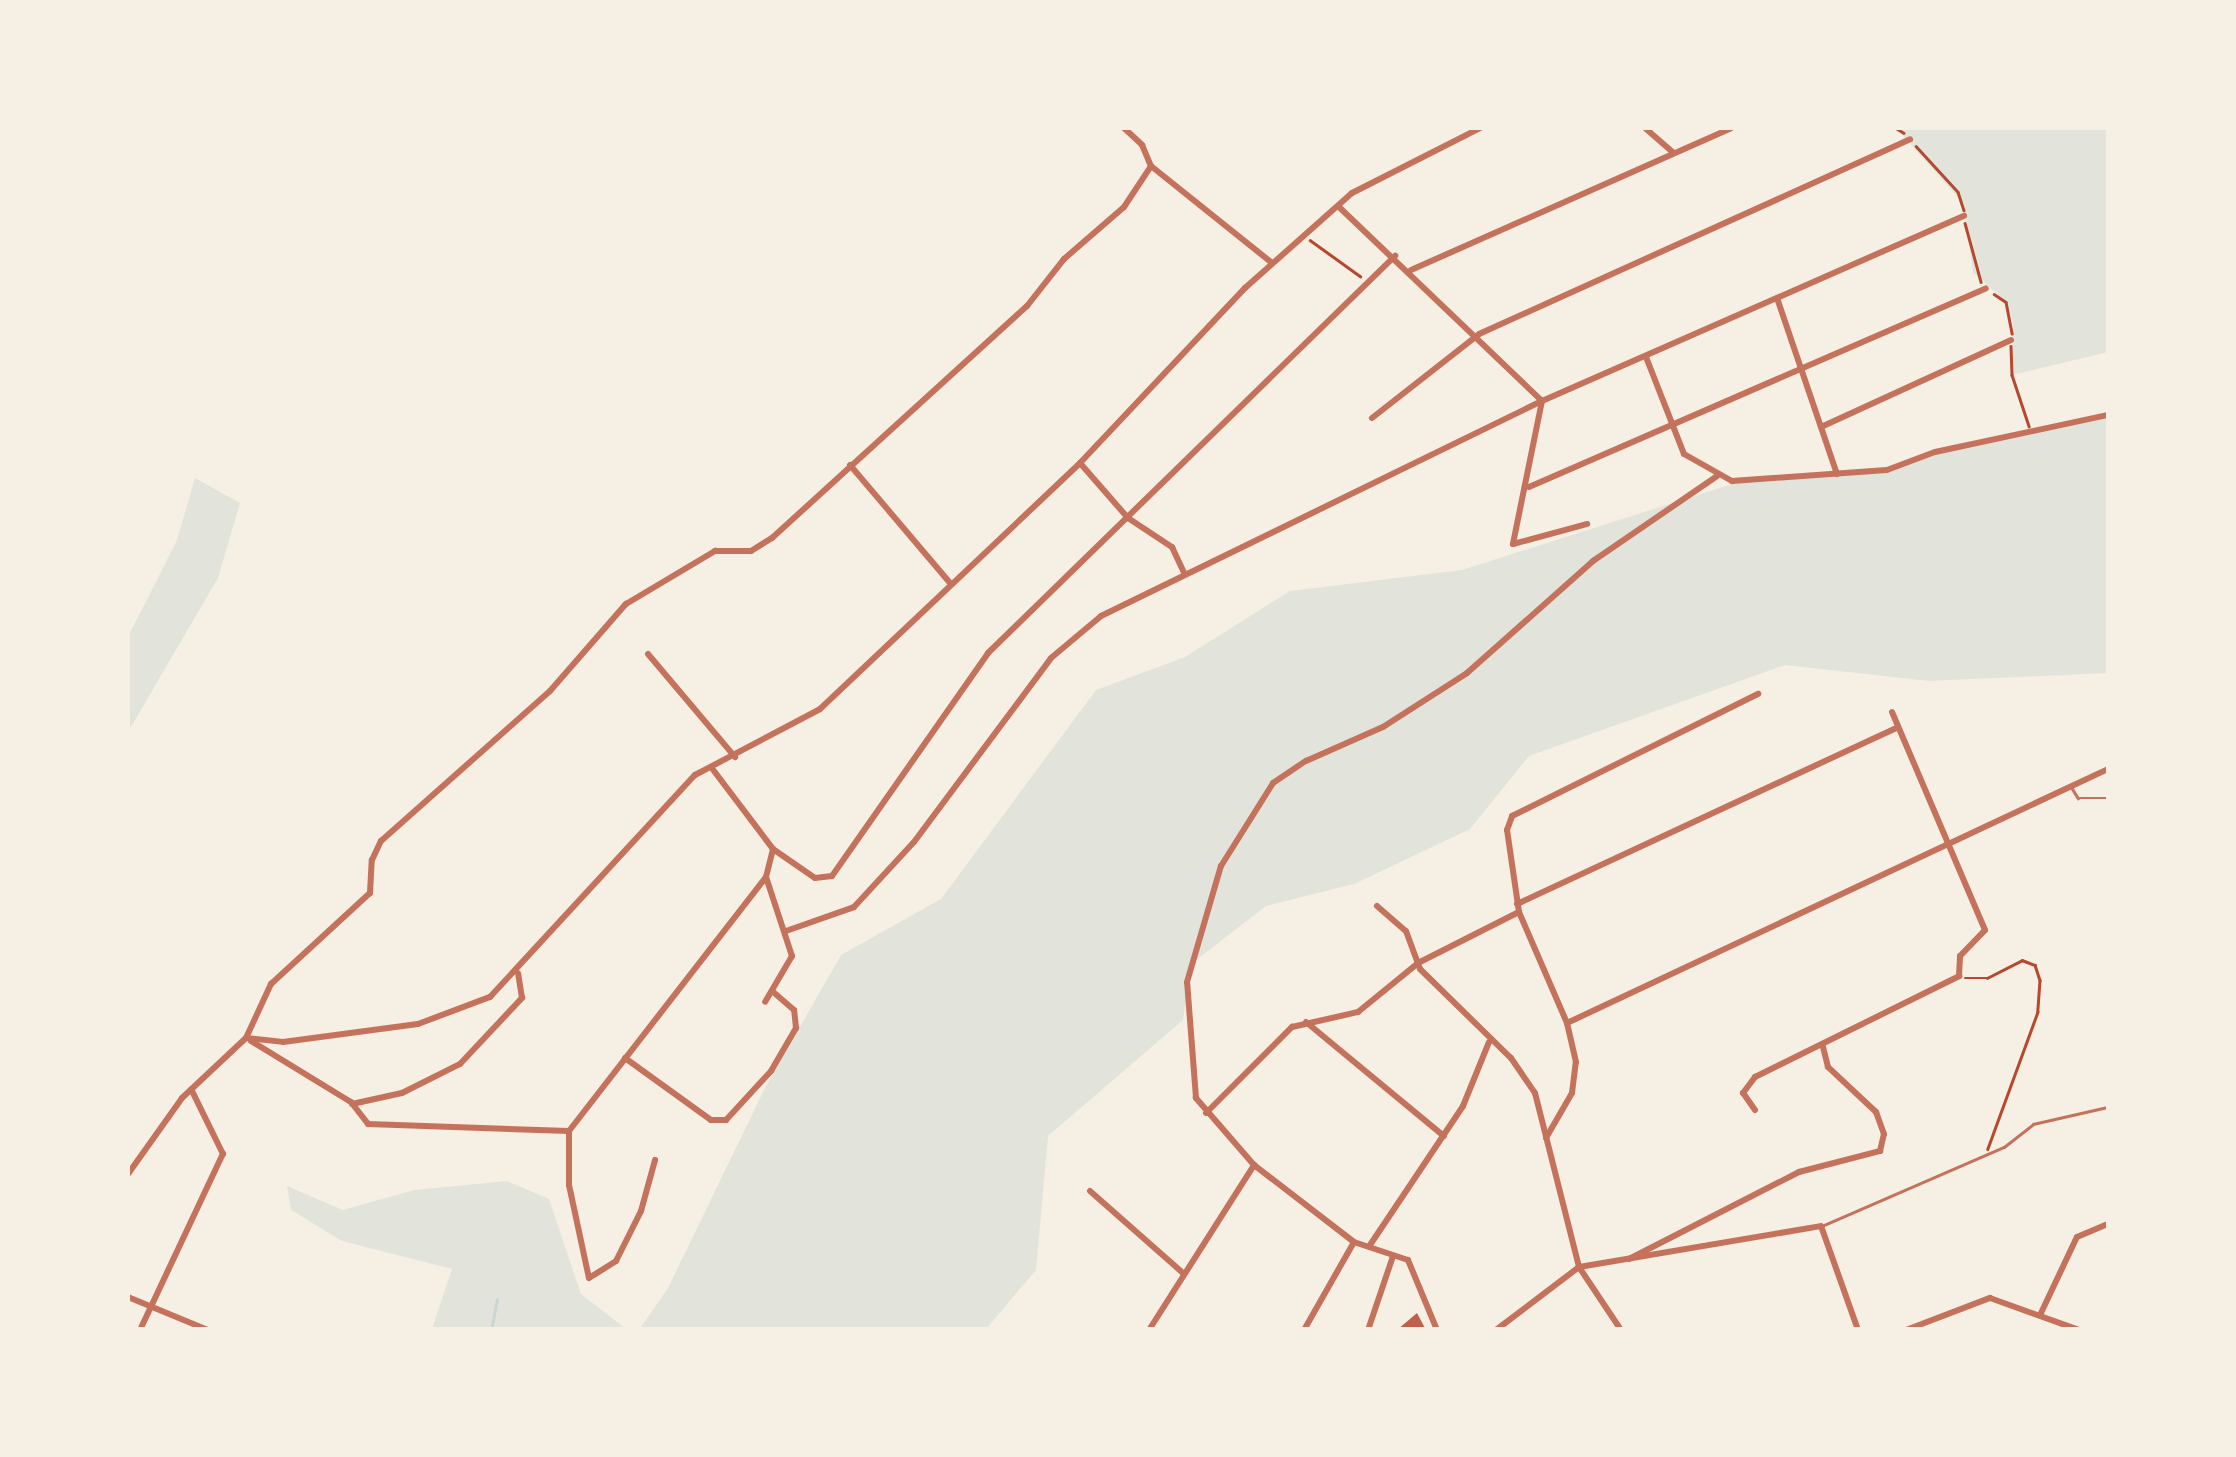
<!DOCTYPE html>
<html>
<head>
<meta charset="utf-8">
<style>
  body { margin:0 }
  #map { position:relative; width:2236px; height:1457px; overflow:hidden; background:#f6efe4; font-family:Montserrat,sans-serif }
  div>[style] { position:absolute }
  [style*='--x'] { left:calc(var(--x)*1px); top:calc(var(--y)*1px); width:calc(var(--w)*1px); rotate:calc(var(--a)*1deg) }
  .green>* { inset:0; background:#e2e4dc }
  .stream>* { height:2.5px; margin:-1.25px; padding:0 1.25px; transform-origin:1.25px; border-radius:1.25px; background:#c9d6d2 }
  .building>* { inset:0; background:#bf614a }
  .path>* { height:2.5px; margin:-1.25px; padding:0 1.25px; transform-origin:1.25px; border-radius:1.25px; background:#b5482f }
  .service>* { height:2.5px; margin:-1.25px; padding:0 1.25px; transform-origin:1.25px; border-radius:1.25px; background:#c5725c }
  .minor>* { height:6px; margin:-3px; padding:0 3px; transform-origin:3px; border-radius:3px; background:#c5725c }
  span { translate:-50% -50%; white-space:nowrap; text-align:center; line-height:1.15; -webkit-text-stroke:8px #f6efe4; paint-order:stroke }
  .frame { position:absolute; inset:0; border:130px solid #f6efe4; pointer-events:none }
</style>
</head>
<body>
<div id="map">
  <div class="green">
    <i style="clip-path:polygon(1896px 128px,2108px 128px,2108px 352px,2012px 375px,2013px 321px,2006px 302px,1973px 272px,1964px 204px)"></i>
    <i style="clip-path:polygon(2108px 415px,2108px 673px,1929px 681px,1785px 665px,1529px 756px,1470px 829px,1354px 884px,1266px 906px,1191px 964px,1183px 1020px,1048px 1136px,1036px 1270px,986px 1329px,639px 1330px,668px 1288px,766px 1086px,841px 955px,941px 899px,1096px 690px,1185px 657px,1290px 591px,1462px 570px,1754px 477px,1887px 470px,1935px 452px)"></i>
    <i style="clip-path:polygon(195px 478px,240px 503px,218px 578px,128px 732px,128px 637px,177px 540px)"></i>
    <i style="clip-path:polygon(507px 1181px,549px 1199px,581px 1294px,626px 1329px,432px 1329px,452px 1269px,342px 1241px,291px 1210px,287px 1186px,343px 1210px,414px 1190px)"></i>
  </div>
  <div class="stream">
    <i style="--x:491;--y:1330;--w:31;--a:-79"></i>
  </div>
  <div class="building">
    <i style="clip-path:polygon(1417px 1313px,1426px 1330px,1397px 1330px)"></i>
  </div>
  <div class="path">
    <i style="--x:1896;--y:128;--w:9;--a:32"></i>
    <i style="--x:1916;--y:146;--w:62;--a:47.6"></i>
    <i style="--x:1958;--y:192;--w:19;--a:72"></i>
    <i style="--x:1965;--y:223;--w:61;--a:74.8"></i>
    <i style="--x:1310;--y:240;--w:62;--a:35.8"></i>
    <i style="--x:1994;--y:294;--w:14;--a:34"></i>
    <i style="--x:2006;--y:302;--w:32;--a:79"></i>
    <i style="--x:2011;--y:346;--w:29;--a:88"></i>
    <i style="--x:2012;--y:375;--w:54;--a:71.6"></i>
    <i style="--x:1965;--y:978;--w:22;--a:0"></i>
    <i style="--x:1987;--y:978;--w:39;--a:-27"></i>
    <i style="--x:2022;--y:960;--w:14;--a:21"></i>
    <i style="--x:2035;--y:965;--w:16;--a:72"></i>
    <i style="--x:2040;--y:980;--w:32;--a:94"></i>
    <i style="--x:2038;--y:1012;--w:146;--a:110.1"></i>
  </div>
  <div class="service">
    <i style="--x:2072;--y:788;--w:12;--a:59"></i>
    <i style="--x:2078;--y:798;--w:30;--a:0"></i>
    <i style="--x:1822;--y:1226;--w:198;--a:-23.5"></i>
    <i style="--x:2004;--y:1147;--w:37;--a:-38"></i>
    <i style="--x:2033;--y:1124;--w:77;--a:-12.8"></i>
  </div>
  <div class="minor">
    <i style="--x:1124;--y:128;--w:25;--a:43"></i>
    <i style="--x:1142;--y:145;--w:23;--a:67"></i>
    <i style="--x:1151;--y:166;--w:155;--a:38.7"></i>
    <i style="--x:1645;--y:128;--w:38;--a:41"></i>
    <i style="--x:1339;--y:207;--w:281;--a:43.7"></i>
    <i style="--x:1542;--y:401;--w:146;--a:101.5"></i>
    <i style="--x:1513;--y:544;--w:77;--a:-15.1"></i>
    <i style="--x:1411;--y:270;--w:350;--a:-23.9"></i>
    <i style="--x:1777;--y:298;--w:186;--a:71.2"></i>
    <i style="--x:1646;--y:357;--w:104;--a:68.6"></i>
    <i style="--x:1684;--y:454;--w:55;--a:29.4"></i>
    <i style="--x:1732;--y:481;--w:155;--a:-4.1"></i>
    <i style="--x:1887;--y:470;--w:51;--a:-20.6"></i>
    <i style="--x:1935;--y:452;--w:177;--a:-12.1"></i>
    <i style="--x:1372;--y:418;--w:136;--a:-38.1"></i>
    <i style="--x:1479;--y:334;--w:473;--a:-24.3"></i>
    <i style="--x:1821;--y:427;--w:209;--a:-24.6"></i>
    <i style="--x:1080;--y:463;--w:73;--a:48.9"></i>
    <i style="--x:1128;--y:518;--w:53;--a:33.4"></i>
    <i style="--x:1172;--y:547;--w:29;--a:65"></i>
    <i style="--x:850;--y:465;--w:156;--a:49.7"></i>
    <i style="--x:1529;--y:487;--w:498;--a:-23.5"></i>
    <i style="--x:648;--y:654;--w:135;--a:49.8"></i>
    <i style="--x:711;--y:767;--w:103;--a:52.9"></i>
    <i style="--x:773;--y:849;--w:29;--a:104"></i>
    <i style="--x:766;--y:877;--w:83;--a:71.8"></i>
    <i style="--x:792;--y:956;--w:53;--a:120.4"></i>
    <i style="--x:773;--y:849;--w:51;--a:34.6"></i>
    <i style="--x:815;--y:878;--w:17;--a:-7"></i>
    <i style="--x:832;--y:876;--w:272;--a:-55"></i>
    <i style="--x:988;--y:653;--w:569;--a:-44.29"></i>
    <i style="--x:1517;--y:904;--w:420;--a:-24.9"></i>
    <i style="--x:1377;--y:906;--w:38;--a:41"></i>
    <i style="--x:1406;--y:931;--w:40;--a:69.8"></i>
    <i style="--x:1420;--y:969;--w:127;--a:44.4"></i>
    <i style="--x:1511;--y:1058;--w:42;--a:55.6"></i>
    <i style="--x:1535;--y:1093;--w:179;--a:75.8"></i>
    <i style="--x:1579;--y:1267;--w:76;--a:56.3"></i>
    <i style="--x:786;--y:931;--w:72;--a:-19.4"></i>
    <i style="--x:854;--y:907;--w:88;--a:-47.3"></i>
    <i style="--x:914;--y:842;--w:229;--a:-53.3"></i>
    <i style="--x:1051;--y:658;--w:65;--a:-40"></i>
    <i style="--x:1101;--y:616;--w:491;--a:-26"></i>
    <i style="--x:1542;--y:401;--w:461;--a:-23.7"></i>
    <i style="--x:1306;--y:1022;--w:179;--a:39.6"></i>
    <i style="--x:1567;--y:1023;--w:598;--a:-25.15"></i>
    <i style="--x:246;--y:1038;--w:37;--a:6"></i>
    <i style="--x:283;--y:1042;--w:136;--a:-7.6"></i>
    <i style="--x:418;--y:1024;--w:77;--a:-20.6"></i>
    <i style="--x:490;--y:997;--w:302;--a:-47.3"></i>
    <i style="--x:695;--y:775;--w:141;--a:-27.8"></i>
    <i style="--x:820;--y:709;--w:358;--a:-43.4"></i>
    <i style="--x:1080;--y:463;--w:241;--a:-46.7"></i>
    <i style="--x:1245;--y:288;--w:143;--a:-41.6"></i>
    <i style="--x:1352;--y:193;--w:144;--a:-26.9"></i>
    <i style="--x:246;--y:1038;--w:60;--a:-65.2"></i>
    <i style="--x:271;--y:984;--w:134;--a:-42.6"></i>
    <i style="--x:370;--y:893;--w:33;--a:-87"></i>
    <i style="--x:372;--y:860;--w:21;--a:-65"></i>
    <i style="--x:381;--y:841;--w:226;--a:-41.6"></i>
    <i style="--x:550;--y:691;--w:116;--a:-48.9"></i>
    <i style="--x:626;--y:604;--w:104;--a:-30.8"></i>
    <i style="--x:715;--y:551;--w:36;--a:0"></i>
    <i style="--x:751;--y:551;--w:25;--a:-32"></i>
    <i style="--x:772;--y:538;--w:345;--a:-42.3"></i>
    <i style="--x:1027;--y:306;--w:60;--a:-51.8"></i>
    <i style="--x:1064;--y:259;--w:79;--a:-40.9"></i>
    <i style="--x:1124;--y:207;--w:49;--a:-56.6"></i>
    <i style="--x:251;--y:1041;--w:117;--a:31.4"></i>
    <i style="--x:351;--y:1102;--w:28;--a:52"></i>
    <i style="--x:368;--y:1124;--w:201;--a:2"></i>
    <i style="--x:625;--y:1058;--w:106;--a:35.8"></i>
    <i style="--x:711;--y:1120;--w:15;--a:0"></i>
    <i style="--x:726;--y:1120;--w:67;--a:-47.4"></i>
    <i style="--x:771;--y:1071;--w:50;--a:-59.8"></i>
    <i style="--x:796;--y:1028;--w:18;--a:-96"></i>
    <i style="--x:794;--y:1010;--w:29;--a:-139"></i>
    <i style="--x:352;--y:1104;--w:51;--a:-12.4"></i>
    <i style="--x:402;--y:1093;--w:65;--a:-26.6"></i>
    <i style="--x:460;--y:1064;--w:91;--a:-46.8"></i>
    <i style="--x:522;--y:998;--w:25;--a:-99"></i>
    <i style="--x:1755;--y:1110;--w:21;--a:-125"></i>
    <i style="--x:1743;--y:1093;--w:20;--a:-53"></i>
    <i style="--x:1755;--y:1077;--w:228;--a:-26.3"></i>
    <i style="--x:1959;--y:976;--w:20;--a:-87"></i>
    <i style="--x:1960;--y:956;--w:36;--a:-46"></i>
    <i style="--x:1985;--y:930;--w:237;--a:-113.1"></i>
    <i style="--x:1206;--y:1113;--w:122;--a:-45"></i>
    <i style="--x:1292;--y:1027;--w:68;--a:-12.8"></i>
    <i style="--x:1358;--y:1012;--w:77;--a:-39.2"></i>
    <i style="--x:1418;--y:963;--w:113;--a:-26.8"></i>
    <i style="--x:569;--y:1131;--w:321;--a:-52.2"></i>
    <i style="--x:569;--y:1131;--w:54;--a:90"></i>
    <i style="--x:569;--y:1185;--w:95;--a:77.9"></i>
    <i style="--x:589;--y:1278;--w:32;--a:-32"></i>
    <i style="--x:616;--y:1261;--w:56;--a:-63.4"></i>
    <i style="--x:641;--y:1211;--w:53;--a:-74.6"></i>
    <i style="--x:1546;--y:1138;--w:52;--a:-60"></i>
    <i style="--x:1572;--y:1093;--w:31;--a:-83"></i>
    <i style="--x:1576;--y:1062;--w:40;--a:-103"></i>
    <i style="--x:1567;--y:1023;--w:121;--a:-113.4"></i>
    <i style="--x:1519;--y:912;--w:83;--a:-98.3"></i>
    <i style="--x:1507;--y:830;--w:15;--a:-70"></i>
    <i style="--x:1512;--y:816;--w:275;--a:-26.4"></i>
    <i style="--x:128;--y:1174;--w:93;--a:-54.6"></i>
    <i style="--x:182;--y:1098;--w:88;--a:-43.2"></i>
    <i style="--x:1090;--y:1191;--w:125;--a:41.4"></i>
    <i style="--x:1370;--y:1245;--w:167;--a:-56.2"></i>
    <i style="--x:1463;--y:1106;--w:69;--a:-67.9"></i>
    <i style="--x:1629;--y:1259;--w:191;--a:-27.1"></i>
    <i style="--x:1799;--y:1172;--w:84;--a:-14.5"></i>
    <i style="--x:1880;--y:1151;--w:17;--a:-77"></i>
    <i style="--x:1884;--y:1134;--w:23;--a:-110"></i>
    <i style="--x:1876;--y:1112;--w:66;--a:-136.8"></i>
    <i style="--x:1828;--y:1067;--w:21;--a:-104"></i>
    <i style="--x:128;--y:1297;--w:87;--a:22.4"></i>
    <i style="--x:2041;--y:1313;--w:84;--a:-64.7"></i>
    <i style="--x:2077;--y:1237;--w:34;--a:-23"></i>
    <i style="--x:140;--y:1330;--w:195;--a:-64.8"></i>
    <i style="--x:223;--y:1154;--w:72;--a:-116.2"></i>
    <i style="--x:1149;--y:1330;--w:196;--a:-57.5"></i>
    <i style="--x:1304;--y:1330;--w:101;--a:-60.4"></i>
    <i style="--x:1368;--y:1330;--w:78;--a:-71.3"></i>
    <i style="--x:1437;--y:1330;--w:76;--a:-112.5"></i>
    <i style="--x:1408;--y:1260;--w:57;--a:-161.6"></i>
    <i style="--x:1354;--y:1242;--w:126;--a:-142.4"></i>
    <i style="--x:1254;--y:1165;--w:89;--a:-130.9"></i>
    <i style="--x:1196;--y:1098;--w:116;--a:-94.4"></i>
    <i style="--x:1187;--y:982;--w:121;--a:-73.7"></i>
    <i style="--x:1221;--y:866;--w:98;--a:-57.9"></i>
    <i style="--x:1273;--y:783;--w:40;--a:-34"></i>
    <i style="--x:1306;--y:761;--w:84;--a:-23.8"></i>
    <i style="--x:1383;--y:727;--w:100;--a:-32.7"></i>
    <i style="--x:1467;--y:673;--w:169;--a:-41.6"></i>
    <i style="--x:1593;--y:561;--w:150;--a:-34.4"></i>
    <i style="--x:1496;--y:1330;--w:104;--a:-37.2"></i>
    <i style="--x:1579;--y:1267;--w:245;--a:-9.6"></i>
    <i style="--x:1821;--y:1226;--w:110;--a:70.4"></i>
    <i style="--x:1906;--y:1330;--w:90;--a:-20.9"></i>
    <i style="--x:1990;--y:1298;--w:95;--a:19.8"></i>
  </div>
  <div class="frame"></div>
</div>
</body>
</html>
